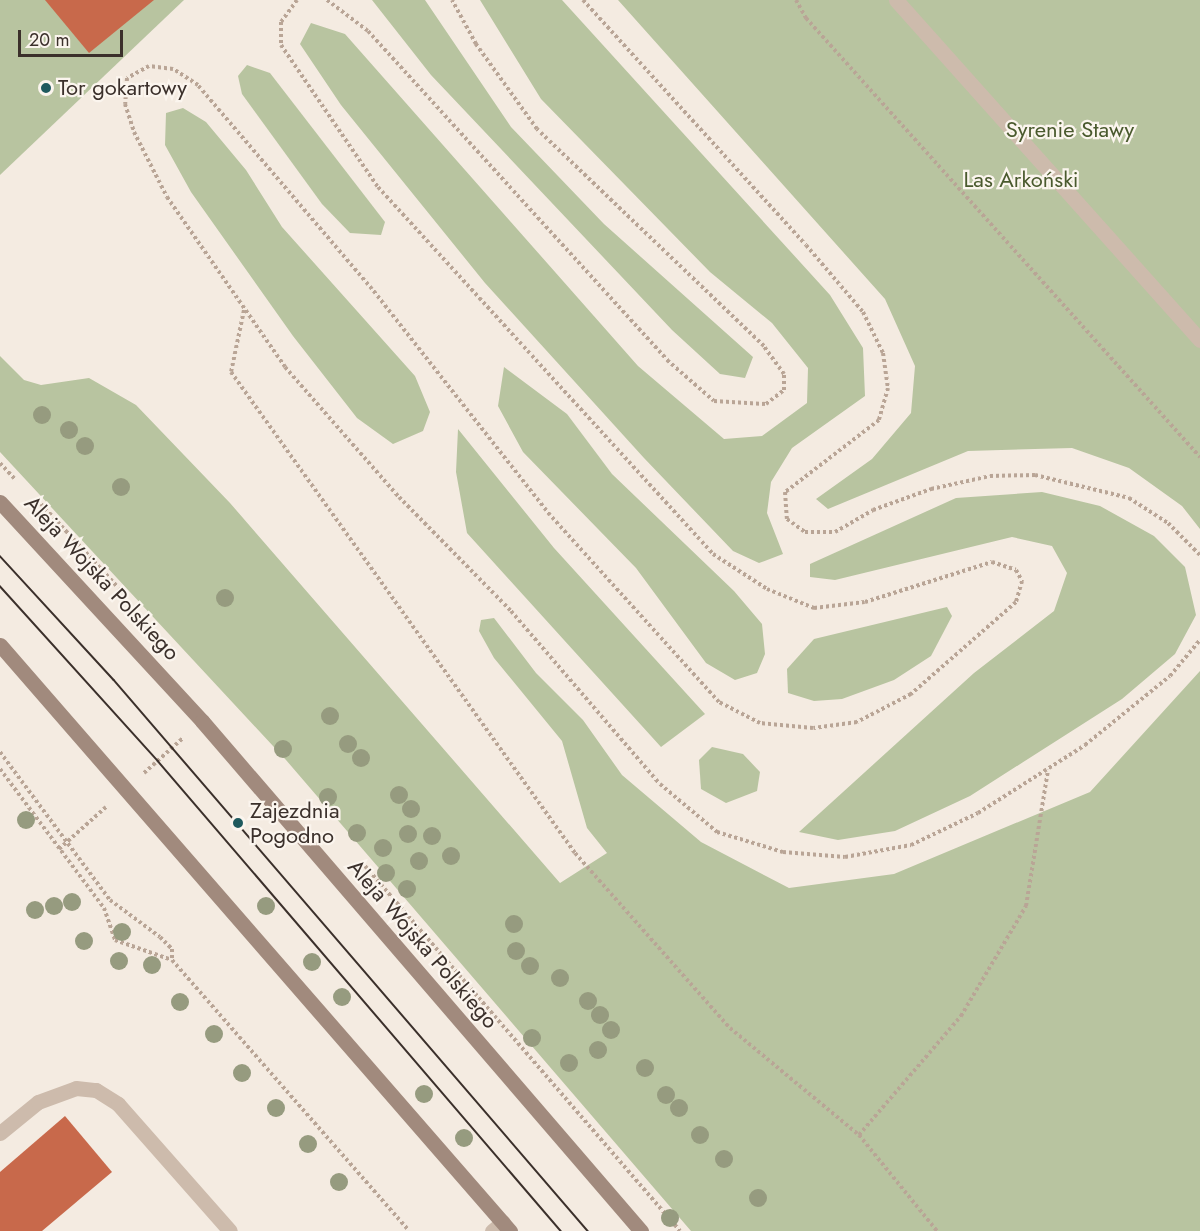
<!DOCTYPE html>
<html>
<head>
<meta charset="utf-8">
<style>
  body { margin:0 }
  #map { position:relative; width:1200px; height:1231px; overflow:hidden; background:#f4ebe1; font-family:Jost,sans-serif }
  div>[style] { position:absolute }
  [style*='--x'] { left:calc(var(--x)*1px); top:calc(var(--y)*1px); width:calc(var(--w)*1px); rotate:calc(var(--a)*1deg) }
  .green>* { inset:0; background:#b8c4a0 }
  .building>* { inset:0; background:#c8694b }
  .path>* { height:4px; margin-top:-2px; transform-origin:0; background:repeating-linear-gradient(90deg,#b9a596 0 3px,transparent 0 6px) }
  .lane>* { height:15px; margin:-7.5px; padding:0 7.5px; transform-origin:7.5px; border-radius:7.5px; background:#cdbbac }
  .street>* { height:15px; margin:-7.5px; padding:0 7.5px; transform-origin:7.5px; border-radius:7.5px; background:#cdbbac }
  .secondary>* { height:15px; margin:-7.5px; padding:0 7.5px; transform-origin:7.5px; border-radius:7.5px; background:#a18a7d }
  .tram>* { height:1.5px; margin:-0.75px; padding:0 0.75px; transform-origin:0.75px; border-radius:0.75px; background:#3b302b }
  .trees>* { width:18px; height:18px; margin:-9px; border-radius:50%; background:#969b7f }
  .dots>* { width:16px; height:16px; translate:-50% -50%; box-sizing:border-box; border:3px solid #fbf5ee; border-radius:50% }
  span { translate:-50% -50%; white-space:nowrap; text-align:center; line-height:1.15; -webkit-text-stroke:4.5px #fbf5ee; paint-order:stroke }
  .poi-label { font-size:22px; color:#3b302b }
  .left { translate:0 -50%; text-align:left }
  .park-label { font-size:22px; color:#4a5a2e }
  .street-label { font-size:22px; color:#3b302b }
  .scale { position:absolute; left:18px; top:30px; width:105px; height:27px; box-sizing:border-box; border:3px solid #3b302b; border-top:0; padding-left:8px; font-size:18px; line-height:21px; white-space:nowrap; color:#3b302b; -webkit-text-stroke:4px #fbf5ee; paint-order:stroke }
</style>
</head>
<body>
<div id="map">
  <div class="green">
    <i style="clip-path:polygon(0 0,184px 0,0 175px)"></i>
    <i style="clip-path:polygon(372px 0,425px 0,511px 127px,604px 224px,753px 357px,745px 378px,720px 374px,672px 330px,431px 75px)"></i>
    <i style="clip-path:polygon(480px 0,562px 0,830px 295px,863px 348px,865px 396px,792px 448px,771px 482px,767px 513px,783px 554px,759px 563px,733px 551px,644px 458px,485px 283px,341px 105px,300px 44px,311px 23px,345px 34px,638px 366px,724px 439px,762px 436px,807px 403px,808px 368px,772px 323px,710px 272px,541px 99px)"></i>
    <i style="clip-path:polygon(618px 0,1200px 0,1200px 529px,1182px 506px,1129px 468px,1072px 448px,968px 451px,828px 509px,816px 499px,872px 459px,911px 413px,915px 366px,885px 299px)"></i>
    <i style="clip-path:polygon(247px 65px,270px 73px,385px 222px,381px 235px,350px 233px,322px 204px,242px 94px,238px 76px)"></i>
    <i style="clip-path:polygon(183px 108px,206px 122px,246px 170px,282px 227px,415px 376px,430px 412px,423px 431px,393px 444px,357px 418px,293px 336px,191px 192px,165px 145px,166px 113px)"></i>
    <i style="clip-path:polygon(0 356px,24px 380px,41px 385px,89px 378px,136px 405px,230px 503px,560px 883px,607px 853px,587px 828px,562px 741px,494px 658px,479px 631px,481px 620px,494px 618px,536px 673px,583px 720px,622px 775px,701px 842px,789px 888px,894px 874px,1090px 792px,1200px 671px,1200px 1231px,691px 1231px,286px 760px,0 452px)"></i>
    <i style="clip-path:polygon(504px 367px,567px 414px,612px 474px,734px 591px,762px 624px,765px 654px,757px 673px,735px 680px,706px 663px,636px 568px,523px 452px,498px 406px)"></i>
    <i style="clip-path:polygon(458px 429px,554px 548px,705px 714px,661px 747px,467px 533px,456px 472px)"></i>
    <i style="clip-path:polygon(1042px 492px,1100px 506px,1154px 536px,1185px 567px,1196px 615px,1175px 654px,1122px 699px,970px 796px,895px 831px,838px 840px,799px 832px,974px 673px,1054px 611px,1067px 573px,1052px 546px,1012px 537px,835px 580px,810px 577px,810px 564px,956px 498px)"></i>
    <i style="clip-path:polygon(947px 607px,952px 616px,931px 656px,894px 680px,842px 699px,814px 701px,788px 693px,787px 669px,814px 639px)"></i>
    <i style="clip-path:polygon(712px 747px,743px 754px,760px 772px,757px 791px,726px 803px,701px 789px,699px 760px)"></i>
  </div>
  <div class="building">
    <i style="clip-path:polygon(45px 0,154px 0,89px 53px)"></i>
    <i style="clip-path:polygon(65px 1116px,112px 1172px,42px 1231px,0 1231px,0 1172px)"></i>
  </div>
  <div class="path">
    <i style="--x:297;--y:0;--w:27;--a:126"></i>
    <i style="--x:281;--y:22;--w:23;--a:90"></i>
    <i style="--x:281;--y:45;--w:172;--a:55.7"></i>
    <i style="--x:378;--y:187;--w:497;--a:47.6"></i>
    <i style="--x:713;--y:554;--w:64;--a:32.9"></i>
    <i style="--x:767;--y:589;--w:51;--a:22"></i>
    <i style="--x:814;--y:608;--w:51;--a:-6.7"></i>
    <i style="--x:865;--y:602;--w:133;--a:-17.5"></i>
    <i style="--x:992;--y:562;--w:25;--a:18"></i>
    <i style="--x:1016;--y:570;--w:13;--a:61"></i>
    <i style="--x:1022;--y:581;--w:22;--a:106"></i>
    <i style="--x:1016;--y:602;--w:140;--a:138.8"></i>
    <i style="--x:911;--y:694;--w:61;--a:152.6"></i>
    <i style="--x:857;--y:722;--w:44;--a:172.2"></i>
    <i style="--x:813;--y:728;--w:53;--a:-174.6"></i>
    <i style="--x:760;--y:723;--w:46;--a:-152.9"></i>
    <i style="--x:719;--y:702;--w:252;--a:-132.1"></i>
    <i style="--x:550;--y:515;--w:288;--a:-128.2"></i>
    <i style="--x:372;--y:289;--w:268;--a:-130.5"></i>
    <i style="--x:198;--y:85;--w:30;--a:-147"></i>
    <i style="--x:173;--y:69;--w:24;--a:-173"></i>
    <i style="--x:149;--y:66;--w:25;--a:151"></i>
    <i style="--x:127;--y:78;--w:26;--a:94"></i>
    <i style="--x:125;--y:104;--w:29;--a:72"></i>
    <i style="--x:134;--y:132;--w:73;--a:63.1"></i>
    <i style="--x:167;--y:197;--w:207;--a:55.2"></i>
    <i style="--x:285;--y:367;--w:173;--a:48.8"></i>
    <i style="--x:399;--y:497;--w:160;--a:45.5"></i>
    <i style="--x:511;--y:611;--w:228;--a:49.3"></i>
    <i style="--x:660;--y:784;--w:75;--a:40.1"></i>
    <i style="--x:717;--y:832;--w:69;--a:16.9"></i>
    <i style="--x:783;--y:852;--w:62;--a:4.6"></i>
    <i style="--x:845;--y:857;--w:67;--a:-10.3"></i>
    <i style="--x:911;--y:845;--w:74;--a:-25.5"></i>
    <i style="--x:978;--y:813;--w:127;--a:-32.4"></i>
    <i style="--x:1085;--y:745;--w:109;--a:-39.1"></i>
    <i style="--x:1170;--y:676;--w:47;--a:-50.2"></i>
    <i style="--x:327;--y:0;--w:51;--a:37.1"></i>
    <i style="--x:368;--y:31;--w:445;--a:47.7"></i>
    <i style="--x:667;--y:360;--w:62;--a:41.1"></i>
    <i style="--x:714;--y:401;--w:52;--a:3.3"></i>
    <i style="--x:766;--y:404;--w:23;--a:-38"></i>
    <i style="--x:784;--y:390;--w:16;--a:-90"></i>
    <i style="--x:784;--y:374;--w:34;--a:-126"></i>
    <i style="--x:764;--y:346;--w:314;--a:-136.3"></i>
    <i style="--x:537;--y:129;--w:105;--a:-125.7"></i>
    <i style="--x:476;--y:44;--w:50;--a:-118.6"></i>
    <i style="--x:583;--y:0;--w:331;--a:47.7"></i>
    <i style="--x:806;--y:245;--w:88;--a:49.6"></i>
    <i style="--x:863;--y:312;--w:46;--a:64"></i>
    <i style="--x:883;--y:353;--w:35;--a:82"></i>
    <i style="--x:888;--y:388;--w:33;--a:106"></i>
    <i style="--x:879;--y:420;--w:118;--a:142.5"></i>
    <i style="--x:785;--y:492;--w:27;--a:86"></i>
    <i style="--x:787;--y:519;--w:22;--a:36"></i>
    <i style="--x:805;--y:532;--w:30;--a:0"></i>
    <i style="--x:835;--y:532;--w:44;--a:-30.1"></i>
    <i style="--x:873;--y:510;--w:62;--a:-19.9"></i>
    <i style="--x:931;--y:489;--w:60;--a:-12.4"></i>
    <i style="--x:990;--y:476;--w:45;--a:-1.3"></i>
    <i style="--x:1035;--y:475;--w:97;--a:13.7"></i>
    <i style="--x:1129;--y:498;--w:46;--a:32.7"></i>
    <i style="--x:1168;--y:523;--w:45;--a:45"></i>
    <i style="--x:796;--y:0;--w:21;--a:61"></i>
    <i style="--x:806;--y:18;--w:590;--a:48.09"></i>
    <i style="--x:244;--y:310;--w:63;--a:101.8"></i>
    <i style="--x:231;--y:372;--w:591;--a:54.43"></i>
    <i style="--x:575;--y:853;--w:234;--a:48.5"></i>
    <i style="--x:730;--y:1028;--w:168;--a:39.7"></i>
    <i style="--x:859;--y:1135;--w:157;--a:-49.4"></i>
    <i style="--x:961;--y:1016;--w:128;--a:-59.4"></i>
    <i style="--x:1026;--y:906;--w:138;--a:-80.8"></i>
    <i style="--x:0;--y:463;--w:23;--a:47"></i>
    <i style="--x:41;--y:504;--w:121;--a:47.3"></i>
    <i style="--x:0;--y:752;--w:184;--a:53.4"></i>
    <i style="--x:110;--y:900;--w:62;--a:36.5"></i>
    <i style="--x:160;--y:937;--w:17;--a:45"></i>
    <i style="--x:172;--y:949;--w:11;--a:90"></i>
    <i style="--x:0;--y:769;--w:174;--a:53.2"></i>
    <i style="--x:104;--y:908;--w:34;--a:71"></i>
    <i style="--x:115;--y:940;--w:60;--a:19.3"></i>
    <i style="--x:172;--y:960;--w:360;--a:48.8"></i>
    <i style="--x:144;--y:773;--w:52;--a:-41.9"></i>
    <i style="--x:59;--y:849;--w:63;--a:-41.8"></i>
    <i style="--x:365;--y:866;--w:482;--a:49.2"></i>
    <i style="--x:859;--y:1135;--w:124;--a:50.9"></i>
  </div>
  <div class="lane">
    <i style="--x:0;--y:1133;--w:49;--a:-39.2"></i>
    <i style="--x:38;--y:1102;--w:40;--a:-20.2"></i>
    <i style="--x:76;--y:1088;--w:20;--a:6"></i>
    <i style="--x:96;--y:1090;--w:26;--a:32"></i>
    <i style="--x:118;--y:1104;--w:169;--a:48.6"></i>
    <i style="--x:492;--y:1231;--w:14;--a:-39"></i>
  </div>
  <div class="street">
    <i style="--x:896;--y:0;--w:456;--a:48.2"></i>
  </div>
  <div class="secondary">
    <i style="--x:0;--y:502;--w:298;--a:47.3"></i>
    <i style="--x:202;--y:721;--w:673;--a:49.28"></i>
    <i style="--x:0;--y:645;--w:777;--a:48.97"></i>
  </div>
  <div class="tram">
    <i style="--x:0;--y:556;--w:168;--a:47.4"></i>
    <i style="--x:114;--y:680;--w:727;--a:49.3"></i>
    <i style="--x:0;--y:586;--w:236;--a:47.9"></i>
    <i style="--x:158;--y:761;--w:619;--a:49.39"></i>
  </div>
  <div class="trees">
    <i style="left:42px;top:415px"></i>
    <i style="left:69px;top:430px"></i>
    <i style="left:85px;top:446px"></i>
    <i style="left:121px;top:487px"></i>
    <i style="left:225px;top:598px"></i>
    <i style="left:330px;top:716px"></i>
    <i style="left:348px;top:744px"></i>
    <i style="left:283px;top:749px"></i>
    <i style="left:361px;top:758px"></i>
    <i style="left:399px;top:795px"></i>
    <i style="left:328px;top:797px"></i>
    <i style="left:411px;top:809px"></i>
    <i style="left:26px;top:820px"></i>
    <i style="left:357px;top:833px"></i>
    <i style="left:408px;top:834px"></i>
    <i style="left:432px;top:836px"></i>
    <i style="left:383px;top:848px"></i>
    <i style="left:451px;top:856px"></i>
    <i style="left:419px;top:861px"></i>
    <i style="left:386px;top:873px"></i>
    <i style="left:407px;top:889px"></i>
    <i style="left:72px;top:902px"></i>
    <i style="left:54px;top:906px"></i>
    <i style="left:266px;top:906px"></i>
    <i style="left:35px;top:910px"></i>
    <i style="left:514px;top:924px"></i>
    <i style="left:122px;top:932px"></i>
    <i style="left:84px;top:941px"></i>
    <i style="left:516px;top:951px"></i>
    <i style="left:119px;top:961px"></i>
    <i style="left:312px;top:962px"></i>
    <i style="left:152px;top:965px"></i>
    <i style="left:530px;top:966px"></i>
    <i style="left:560px;top:978px"></i>
    <i style="left:342px;top:997px"></i>
    <i style="left:588px;top:1001px"></i>
    <i style="left:180px;top:1002px"></i>
    <i style="left:600px;top:1015px"></i>
    <i style="left:611px;top:1030px"></i>
    <i style="left:214px;top:1034px"></i>
    <i style="left:532px;top:1038px"></i>
    <i style="left:598px;top:1050px"></i>
    <i style="left:569px;top:1063px"></i>
    <i style="left:645px;top:1068px"></i>
    <i style="left:242px;top:1073px"></i>
    <i style="left:424px;top:1094px"></i>
    <i style="left:666px;top:1095px"></i>
    <i style="left:276px;top:1108px"></i>
    <i style="left:679px;top:1108px"></i>
    <i style="left:700px;top:1135px"></i>
    <i style="left:464px;top:1138px"></i>
    <i style="left:308px;top:1144px"></i>
    <i style="left:724px;top:1159px"></i>
    <i style="left:339px;top:1182px"></i>
    <i style="left:758px;top:1198px"></i>
    <i style="left:670px;top:1218px"></i>
  </div>
  <div class="dots">
    <i style="left:46px;top:88px;background:#1f5a5e"></i>
    <i style="left:238px;top:823px;background:#1f5a5e"></i>
  </div>
  <div class="poi-label">
    <span class="left" style="left:58px;top:88px">Tor gokartowy</span>
    <span class="left" style="left:250px;top:823px">Zajezdnia<br>Pogodno</span>
  </div>
  <div class="park-label">
    <span style="left:1070px;top:130px">Syrenie Stawy</span>
    <span style="left:1021px;top:180px">Las Arkoński</span>
  </div>
  <div class="street-label">
    <span style="left:102px;top:578px;rotate:47deg">Aleja Wojska Polskiego</span>
    <span style="left:423px;top:944px;rotate:49deg">Aleja Wojska Polskiego</span>
  </div>
  <div class="scale">20 m</div>
</div>
</body>
</html>
